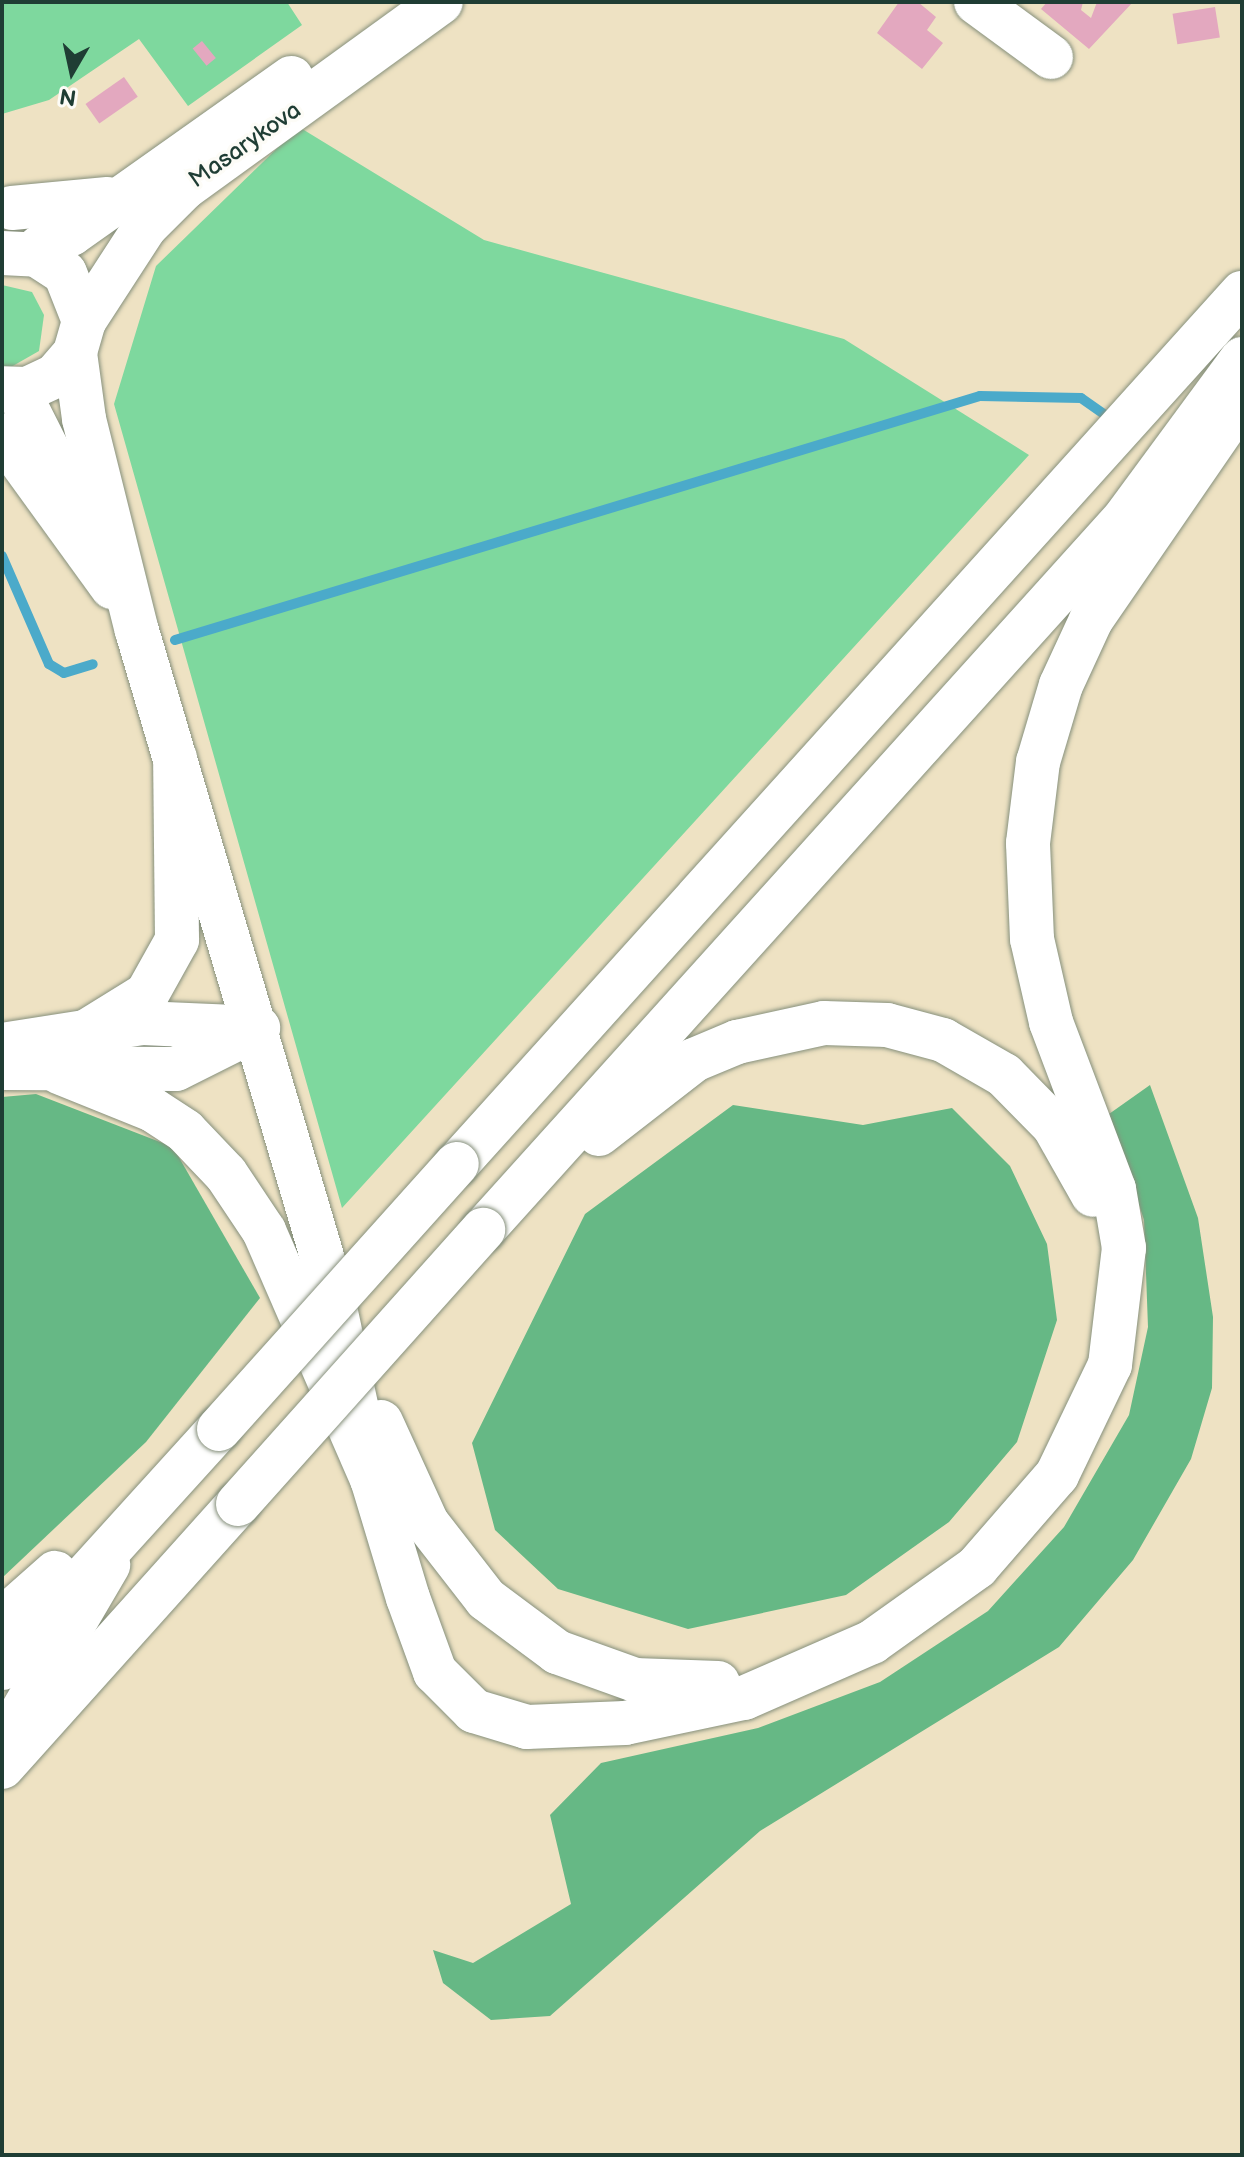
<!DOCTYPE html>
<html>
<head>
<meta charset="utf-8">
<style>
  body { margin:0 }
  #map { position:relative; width:1244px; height:2157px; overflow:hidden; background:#eee2c3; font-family:"Balsamiq Sans",sans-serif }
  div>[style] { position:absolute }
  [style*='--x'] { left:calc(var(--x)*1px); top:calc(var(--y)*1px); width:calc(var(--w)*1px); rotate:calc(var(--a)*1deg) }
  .green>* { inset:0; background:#7ed89e }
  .forest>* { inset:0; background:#66b885 }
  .stream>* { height:10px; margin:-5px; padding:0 5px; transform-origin:5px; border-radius:5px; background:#4baaca }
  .building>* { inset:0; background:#e3a8bf; transform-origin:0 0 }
  .roads { filter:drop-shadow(0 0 2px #86907c) drop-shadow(0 0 2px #86907c) }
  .minor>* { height:44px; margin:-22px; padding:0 22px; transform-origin:22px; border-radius:22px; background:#fff }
  .major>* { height:44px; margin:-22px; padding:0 22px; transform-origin:22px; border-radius:22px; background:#fff }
  .highway>* { height:44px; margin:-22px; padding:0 22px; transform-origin:22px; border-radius:22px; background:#fff }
  .bridges { filter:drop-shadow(0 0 2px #86907c) drop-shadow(0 0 2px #86907c) }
  .highway-bridge>* { height:44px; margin:-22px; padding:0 22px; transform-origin:22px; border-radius:22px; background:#fff }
  span { translate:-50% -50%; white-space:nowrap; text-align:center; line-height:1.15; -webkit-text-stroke:7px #fdfcf7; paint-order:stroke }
  .street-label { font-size:24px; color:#1f3d34 }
  .frame { position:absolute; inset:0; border:4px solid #1f3d34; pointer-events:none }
  .north { position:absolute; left:32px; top:32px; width:80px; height:80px; -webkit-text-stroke:6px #fdfcf7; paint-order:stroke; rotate:189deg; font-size:22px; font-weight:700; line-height:32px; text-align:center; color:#1f3d34 }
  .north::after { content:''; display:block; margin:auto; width:28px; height:36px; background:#1f3d34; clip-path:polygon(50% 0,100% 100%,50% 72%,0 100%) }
</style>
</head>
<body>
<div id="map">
  <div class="green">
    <i style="clip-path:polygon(2px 2px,287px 2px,302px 25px,188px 106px,139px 39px,49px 100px,2px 114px)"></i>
    <i style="clip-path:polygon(299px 127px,484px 240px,844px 339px,1029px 455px,342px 1208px,114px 404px,156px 266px)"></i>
    <i style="clip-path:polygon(2px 285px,32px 292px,44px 315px,39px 351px,11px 367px,2px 366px)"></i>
  </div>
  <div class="forest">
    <i style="clip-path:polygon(1150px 1085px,1198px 1218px,1213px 1317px,1212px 1388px,1191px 1459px,1133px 1560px,1059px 1647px,760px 1831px,550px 2016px,491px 2020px,443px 1983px,433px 1950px,473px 1963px,571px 1904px,550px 1815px,601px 1763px,758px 1728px,880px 1682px,988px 1611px,1064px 1527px,1129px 1415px,1148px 1327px,1144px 1220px,1109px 1114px)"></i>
    <i style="clip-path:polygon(36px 1094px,173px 1147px,260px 1298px,146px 1442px,2px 1578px,2px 1097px)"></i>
    <i style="clip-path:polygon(733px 1105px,863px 1125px,952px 1108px,1010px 1166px,1047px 1244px,1057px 1320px,1017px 1442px,949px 1522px,846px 1595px,688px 1629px,558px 1589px,495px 1530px,472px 1443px,585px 1214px)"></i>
  </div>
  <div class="stream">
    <i style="--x:2;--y:556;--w:118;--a:66.5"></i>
    <i style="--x:49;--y:664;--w:17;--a:31"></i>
    <i style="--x:64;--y:673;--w:30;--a:-17"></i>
    <i style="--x:175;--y:640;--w:841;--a:-16.86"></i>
    <i style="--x:980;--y:396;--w:101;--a:1.1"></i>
    <i style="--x:1081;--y:398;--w:37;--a:35"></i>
  </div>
  <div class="building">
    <i style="clip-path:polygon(899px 2px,918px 2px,936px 17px,927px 30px,943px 43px,922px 69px,877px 33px)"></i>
    <i style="clip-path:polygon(1047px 2px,1083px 2px,1081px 10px,1091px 18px,1097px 2px,1133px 2px,1089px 49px,1041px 9px)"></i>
    <i style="left:1215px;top:7px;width:31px;height:43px;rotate:81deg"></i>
    <i style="left:202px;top:41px;width:22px;height:12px;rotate:51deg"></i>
    <i style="left:124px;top:77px;width:24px;height:47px;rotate:55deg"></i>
  </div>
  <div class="roads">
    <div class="minor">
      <i style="--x:976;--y:2;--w:93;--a:36.3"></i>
      <i style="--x:1127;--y:515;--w:194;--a:-53.6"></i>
      <i style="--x:2;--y:1746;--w:210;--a:-59.6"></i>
    </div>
    <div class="major">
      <i style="--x:12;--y:208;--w:96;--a:-5.4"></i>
      <i style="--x:40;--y:247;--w:34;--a:-23"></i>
      <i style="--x:71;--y:234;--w:270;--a:-35.3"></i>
      <i style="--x:2;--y:253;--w:35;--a:3"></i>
      <i style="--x:37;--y:255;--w:33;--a:33"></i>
      <i style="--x:65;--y:273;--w:52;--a:68.4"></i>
      <i style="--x:84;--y:321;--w:33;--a:106"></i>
      <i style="--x:75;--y:353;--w:30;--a:131"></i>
      <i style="--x:55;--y:376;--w:31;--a:155"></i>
      <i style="--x:27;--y:389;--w:25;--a:-178"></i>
      <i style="--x:84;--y:321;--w:112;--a:-57"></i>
      <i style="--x:145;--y:227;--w:55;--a:-45"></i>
      <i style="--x:184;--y:188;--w:317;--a:-35.9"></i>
      <i style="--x:75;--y:353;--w:67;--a:82.2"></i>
      <i style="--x:84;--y:419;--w:219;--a:76"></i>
      <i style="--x:137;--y:631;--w:677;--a:73.52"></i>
      <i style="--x:329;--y:1280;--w:204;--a:77.8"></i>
      <i style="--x:372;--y:1479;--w:124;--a:73.2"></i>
      <i style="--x:17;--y:389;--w:120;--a:63.2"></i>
      <i style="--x:2;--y:435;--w:188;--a:54.1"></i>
      <i style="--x:381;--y:1422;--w:111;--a:65.5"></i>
    </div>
    <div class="highway">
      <i style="--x:89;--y:1030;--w:68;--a:-31.8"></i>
      <i style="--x:147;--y:994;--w:62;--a:-60.9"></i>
      <i style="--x:177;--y:940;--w:182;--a:-90.6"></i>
      <i style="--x:2;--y:1045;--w:142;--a:-8.9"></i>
      <i style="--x:142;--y:1023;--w:116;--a:2.5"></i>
      <i style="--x:2;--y:1068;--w:174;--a:0.3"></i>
      <i style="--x:176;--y:1069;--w:92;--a:-26.6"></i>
      <i style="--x:59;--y:1072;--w:101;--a:22"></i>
      <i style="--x:153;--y:1110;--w:38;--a:33"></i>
      <i style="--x:185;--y:1131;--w:59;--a:46.4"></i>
      <i style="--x:226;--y:1174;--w:69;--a:56.3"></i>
      <i style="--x:264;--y:1231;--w:270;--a:66.5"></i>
      <i style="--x:599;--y:1134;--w:120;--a:-37.9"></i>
      <i style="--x:694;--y:1060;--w:47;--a:-22.7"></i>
      <i style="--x:737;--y:1042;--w:89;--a:-12.3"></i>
      <i style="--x:824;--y:1023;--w:63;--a:1.8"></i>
      <i style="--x:887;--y:1025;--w:58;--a:15"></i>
      <i style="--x:943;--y:1040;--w:70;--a:29.8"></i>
      <i style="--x:1004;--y:1075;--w:71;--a:45.6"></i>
      <i style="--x:1054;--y:1126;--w:79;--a:60.5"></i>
      <i style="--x:457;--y:1164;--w:1173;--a:-47.97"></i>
      <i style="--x:483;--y:1230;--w:986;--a:-47.96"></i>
      <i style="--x:427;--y:1523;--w:96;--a:52.2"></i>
      <i style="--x:486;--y:1599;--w:89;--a:36.7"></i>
      <i style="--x:557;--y:1652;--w:83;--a:19.7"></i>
      <i style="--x:635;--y:1680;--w:83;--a:2.1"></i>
      <i style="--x:408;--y:1598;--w:79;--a:70"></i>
      <i style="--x:435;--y:1672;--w:55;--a:45"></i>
      <i style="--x:474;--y:1711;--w:55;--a:16.8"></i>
      <i style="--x:527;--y:1727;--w:98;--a:-2.3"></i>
      <i style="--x:625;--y:1723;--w:122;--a:-11.9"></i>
      <i style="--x:744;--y:1698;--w:140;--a:-23.6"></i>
      <i style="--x:872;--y:1642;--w:129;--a:-35.5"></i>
      <i style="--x:977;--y:1567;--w:122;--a:-49"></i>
      <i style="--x:1057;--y:1475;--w:122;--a:-64.3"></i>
      <i style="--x:1110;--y:1365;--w:118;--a:-83.2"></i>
      <i style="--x:1124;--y:1248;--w:60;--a:-99.6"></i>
      <i style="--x:1114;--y:1189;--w:178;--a:-110.7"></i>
      <i style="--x:1051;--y:1022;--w:85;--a:-102.9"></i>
      <i style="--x:1032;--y:939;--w:96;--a:-92.4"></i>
      <i style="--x:1028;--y:843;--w:82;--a:-83"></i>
      <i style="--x:1038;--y:762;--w:80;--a:-73.4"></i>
      <i style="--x:1061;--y:685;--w:72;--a:-65.2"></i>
      <i style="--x:1091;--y:620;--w:267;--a:-55.5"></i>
      <i style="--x:2;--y:1620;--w:71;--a:-41.6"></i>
      <i style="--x:2;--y:1668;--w:323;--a:-47.8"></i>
      <i style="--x:2;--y:1767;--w:353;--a:-48.1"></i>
    </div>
  </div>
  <div class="bridges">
    <div class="highway-bridge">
      <i style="--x:219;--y:1429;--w:356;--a:-48.1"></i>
      <i style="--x:238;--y:1504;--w:368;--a:-48.2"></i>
    </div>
  </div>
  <div class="street-label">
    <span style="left:245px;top:145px;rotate:-35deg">Masarykova</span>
  </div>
  <div class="frame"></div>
  <div class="north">N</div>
</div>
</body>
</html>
